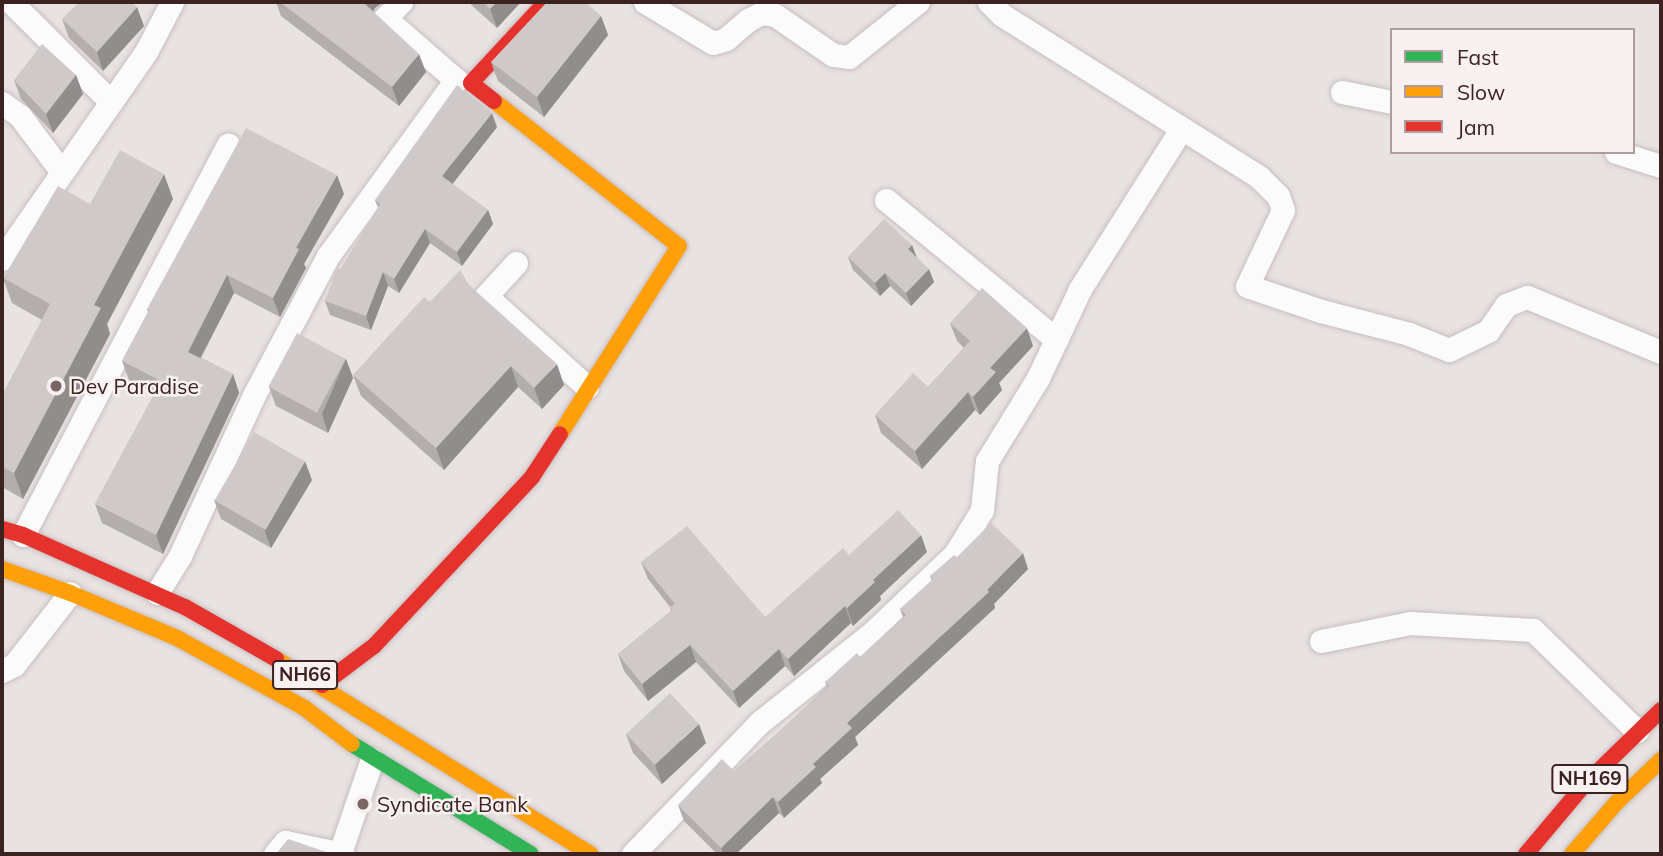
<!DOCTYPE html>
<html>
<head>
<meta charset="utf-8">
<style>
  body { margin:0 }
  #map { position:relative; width:1663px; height:856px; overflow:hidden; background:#e8e2e2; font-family:Mulish,sans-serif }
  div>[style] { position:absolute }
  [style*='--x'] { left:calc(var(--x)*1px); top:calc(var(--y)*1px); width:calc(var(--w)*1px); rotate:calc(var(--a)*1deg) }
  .roads { filter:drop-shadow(0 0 2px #c8bebe) drop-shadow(0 0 2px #c8bebe) }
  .street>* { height:23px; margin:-11.5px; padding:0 11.5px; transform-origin:11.5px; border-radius:11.5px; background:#fcfbfb }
  .fast>* { height:16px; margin:-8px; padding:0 8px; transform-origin:8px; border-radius:8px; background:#30b455 }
  .slow>* { height:16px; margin:-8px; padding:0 8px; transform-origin:8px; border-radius:8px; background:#ff9f0a }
  .jam>* { height:16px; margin:-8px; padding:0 8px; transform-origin:8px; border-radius:8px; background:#e5322d }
  .wall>* { inset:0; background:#b3adad }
  .shaded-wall>* { inset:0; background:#928d8d }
  .building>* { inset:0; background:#d0c9c9; transform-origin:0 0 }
  .dots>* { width:19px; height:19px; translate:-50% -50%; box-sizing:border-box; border:4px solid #f8f0f1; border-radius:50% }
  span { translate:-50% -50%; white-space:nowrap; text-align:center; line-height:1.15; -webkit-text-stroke:5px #f8f0f1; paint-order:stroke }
  .shield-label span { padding:2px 5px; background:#f8f0f1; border:2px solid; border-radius:5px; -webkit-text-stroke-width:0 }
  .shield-label { font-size:19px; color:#3c2220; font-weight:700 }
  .poi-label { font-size:21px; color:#3c2220 }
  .left { translate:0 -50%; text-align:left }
  .frame { position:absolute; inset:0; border:4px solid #3c2220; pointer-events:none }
  .legend { position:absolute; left:1390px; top:28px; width:245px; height:126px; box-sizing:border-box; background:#f8f0f1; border:2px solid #ad9e9d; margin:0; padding:9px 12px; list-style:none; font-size:21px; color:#3c2220 }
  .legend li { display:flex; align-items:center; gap:14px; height:35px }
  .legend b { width:35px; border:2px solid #ad9e9d }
</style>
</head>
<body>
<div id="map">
  <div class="roads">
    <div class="street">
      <i style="--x:11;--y:2;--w:141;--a:45"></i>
      <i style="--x:645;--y:2;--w:79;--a:31.1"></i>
      <i style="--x:713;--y:43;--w:14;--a:-17"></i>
      <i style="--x:726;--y:39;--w:29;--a:-41"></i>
      <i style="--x:748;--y:20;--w:16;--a:-27"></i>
      <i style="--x:762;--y:13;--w:13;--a:9"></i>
      <i style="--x:775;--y:15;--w:70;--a:34.6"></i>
      <i style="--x:833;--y:55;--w:16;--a:7"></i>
      <i style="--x:849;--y:57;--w:88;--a:-38.6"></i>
      <i style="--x:989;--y:2;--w:18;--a:45"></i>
      <i style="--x:1002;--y:15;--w:304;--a:32.2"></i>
      <i style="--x:1259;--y:177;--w:27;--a:45"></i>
      <i style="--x:1278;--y:196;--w:15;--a:70"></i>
      <i style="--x:1283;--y:210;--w:84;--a:115.3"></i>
      <i style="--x:1247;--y:286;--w:78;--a:18.7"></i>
      <i style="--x:1321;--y:311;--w:91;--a:14.6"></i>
      <i style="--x:1409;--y:334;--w:43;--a:21.8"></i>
      <i style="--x:1449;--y:350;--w:43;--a:-26"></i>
      <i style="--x:1488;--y:331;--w:32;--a:-55"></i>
      <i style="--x:1506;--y:305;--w:22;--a:-21"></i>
      <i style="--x:1527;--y:297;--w:145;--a:22.3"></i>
      <i style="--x:1342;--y:92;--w:51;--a:11.3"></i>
      <i style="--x:2;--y:103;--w:22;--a:36"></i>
      <i style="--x:20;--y:116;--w:70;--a:53.1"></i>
      <i style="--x:1616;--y:152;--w:47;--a:17.3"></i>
      <i style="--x:886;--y:200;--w:220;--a:39.3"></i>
      <i style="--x:2;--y:259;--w:254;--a:-55.2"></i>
      <i style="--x:147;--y:50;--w:54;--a:-62.5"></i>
      <i style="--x:516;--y:263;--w:45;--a:132.3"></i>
      <i style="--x:486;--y:296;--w:136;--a:42"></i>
      <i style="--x:23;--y:535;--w:441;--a:-62.3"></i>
      <i style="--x:157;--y:593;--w:44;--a:-58.1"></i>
      <i style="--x:180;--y:556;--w:175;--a:-65.3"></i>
      <i style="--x:253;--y:397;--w:160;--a:-62"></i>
      <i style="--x:328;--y:256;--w:218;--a:-54"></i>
      <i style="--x:456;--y:80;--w:94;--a:-138.9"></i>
      <i style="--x:385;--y:18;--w:23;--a:-45"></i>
      <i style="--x:1321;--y:641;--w:91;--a:-11.4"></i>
      <i style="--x:1410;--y:623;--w:123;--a:3.3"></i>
      <i style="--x:1533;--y:630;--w:145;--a:44.2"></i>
      <i style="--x:2;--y:671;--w:13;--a:-27"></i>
      <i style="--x:14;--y:665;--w:91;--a:-52.1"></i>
      <i style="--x:340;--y:853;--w:99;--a:-71.2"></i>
      <i style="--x:275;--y:854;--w:16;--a:-50"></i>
      <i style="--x:285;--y:842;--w:59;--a:11.7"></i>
      <i style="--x:633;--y:854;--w:183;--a:-46.1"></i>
      <i style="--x:760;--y:722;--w:144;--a:-38.5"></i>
      <i style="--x:873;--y:632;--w:113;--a:-43.6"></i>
      <i style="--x:955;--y:554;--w:52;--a:-58.5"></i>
      <i style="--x:982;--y:510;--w:49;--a:-84.2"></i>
      <i style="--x:987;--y:461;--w:97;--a:-58.4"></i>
      <i style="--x:1038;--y:378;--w:98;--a:-64.7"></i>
      <i style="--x:1080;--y:289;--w:189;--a:-57.7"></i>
    </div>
    <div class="fast">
      <i style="--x:352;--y:744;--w:210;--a:31.6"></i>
    </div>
    <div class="slow">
      <i style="--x:494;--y:101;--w:235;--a:38.1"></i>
      <i style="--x:679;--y:246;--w:222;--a:122.3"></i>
      <i style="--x:2;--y:569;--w:72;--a:19.4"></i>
      <i style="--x:70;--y:593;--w:116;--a:22.8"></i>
      <i style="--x:177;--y:638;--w:144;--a:28.7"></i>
      <i style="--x:303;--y:707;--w:61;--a:37.1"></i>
      <i style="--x:276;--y:659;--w:370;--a:31.8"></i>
      <i style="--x:1572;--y:854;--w:69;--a:-49.1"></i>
      <i style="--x:1617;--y:802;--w:61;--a:-43.7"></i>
    </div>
    <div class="jam">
      <i style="--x:494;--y:101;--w:29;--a:-142"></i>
      <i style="--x:471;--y:83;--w:110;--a:-47.2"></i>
      <i style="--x:2;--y:529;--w:22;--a:16"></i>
      <i style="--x:23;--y:535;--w:177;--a:24"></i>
      <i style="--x:185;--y:607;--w:105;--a:29.7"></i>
      <i style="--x:322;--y:685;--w:65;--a:-36.9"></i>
      <i style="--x:374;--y:646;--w:231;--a:-46.9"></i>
      <i style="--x:532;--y:477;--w:51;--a:-56.9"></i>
      <i style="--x:1526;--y:854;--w:92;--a:-49.9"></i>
      <i style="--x:1585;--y:784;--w:106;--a:-44.2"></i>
    </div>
  </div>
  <div class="wall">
    <i style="clip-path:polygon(276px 2px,383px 2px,375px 8px,373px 12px,426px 72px,399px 106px,281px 16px)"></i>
    <i style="clip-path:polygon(468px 2px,521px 2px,497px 28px)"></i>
    <i style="clip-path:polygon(601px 16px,608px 35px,544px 117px,498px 81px,491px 62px)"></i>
    <i style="clip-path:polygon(62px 19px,144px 26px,103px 71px,69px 38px)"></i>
    <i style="clip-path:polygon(76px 75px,83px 94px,53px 133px,21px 99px,14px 80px)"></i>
    <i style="clip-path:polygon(497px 127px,452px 184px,488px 210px,493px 224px,462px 266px,430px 243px,399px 293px,388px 286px,371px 330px,330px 315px,325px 301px,341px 269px,378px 208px,375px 200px)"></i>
    <i style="clip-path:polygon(344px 194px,304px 264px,306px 268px,280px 317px,234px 293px,201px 358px,233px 374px,239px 393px,163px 554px,102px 523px,95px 504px,155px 393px,129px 380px,122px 361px,148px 312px,147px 309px)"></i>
    <i style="clip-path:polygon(173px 199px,107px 324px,110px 334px,23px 499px,2px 487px,2px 396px,42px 320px,12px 303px,3px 278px)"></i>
    <i style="clip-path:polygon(912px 245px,916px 257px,934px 282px,911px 306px,890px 286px,880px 296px,853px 270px,848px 257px)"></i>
    <i style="clip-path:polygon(469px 285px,564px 385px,542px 409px,518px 387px,444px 470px,361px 396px,353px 375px,430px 302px)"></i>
    <i style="clip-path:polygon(950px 323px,1033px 346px,999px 383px,1002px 390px,980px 415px,975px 410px,922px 469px,881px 433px,875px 415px,928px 387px,964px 348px,957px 341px)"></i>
    <i style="clip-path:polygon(346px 359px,353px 378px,328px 433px,276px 406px,269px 387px)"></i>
    <i style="clip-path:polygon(312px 480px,271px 548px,221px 519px,214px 500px)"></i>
    <i style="clip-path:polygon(927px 552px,880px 596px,881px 600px,853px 626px,851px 623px,794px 676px,785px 666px,739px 708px,696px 662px,648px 701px,624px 671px,618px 654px,671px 611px,670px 607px,648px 579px,641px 562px,765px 617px,849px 555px)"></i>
    <i style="clip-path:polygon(957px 557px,1028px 569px,994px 604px,995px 608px,855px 737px,858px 745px,820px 779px,822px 783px,784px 818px,779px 813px,736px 854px,717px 854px,684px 821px,678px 805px,734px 771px,781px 730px,827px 687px,825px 682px,860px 657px,903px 617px,900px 609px,932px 581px,930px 576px)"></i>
    <i style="clip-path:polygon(626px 734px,706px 743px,662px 784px,633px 753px)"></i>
  </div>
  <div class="shaded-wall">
    <i style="clip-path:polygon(363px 2px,383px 2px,375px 8px,369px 20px)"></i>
    <i style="clip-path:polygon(497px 2px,521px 2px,497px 28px,490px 9px)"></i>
    <i style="clip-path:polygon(137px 7px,144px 26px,103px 71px,97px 52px)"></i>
    <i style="clip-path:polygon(601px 16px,608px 35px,544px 117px,537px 97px)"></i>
    <i style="clip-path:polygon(419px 54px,426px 72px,399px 106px,392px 87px)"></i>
    <i style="clip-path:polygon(76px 75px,83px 94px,53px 133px,46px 114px)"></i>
    <i style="clip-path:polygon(492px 113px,497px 127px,447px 191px,442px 176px)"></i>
    <i style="clip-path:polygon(164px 174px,173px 199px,107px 324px,110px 334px,23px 499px,14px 473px,94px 305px)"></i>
    <i style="clip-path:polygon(337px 175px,344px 194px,304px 264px,306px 268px,280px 317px,273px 298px,296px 248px)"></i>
    <i style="clip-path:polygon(488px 210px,493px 224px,462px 266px,457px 252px)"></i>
    <i style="clip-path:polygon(425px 229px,430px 243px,399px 293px,394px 279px)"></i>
    <i style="clip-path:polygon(912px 245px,917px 258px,908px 249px)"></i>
    <i style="clip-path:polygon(929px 269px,934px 282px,911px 306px,906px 293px)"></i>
    <i style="clip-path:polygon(383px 272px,388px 286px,371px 330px,366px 316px)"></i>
    <i style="clip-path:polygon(885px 273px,890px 286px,880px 296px,875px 283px)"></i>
    <i style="clip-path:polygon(227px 275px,234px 293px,194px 370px,188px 352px)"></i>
    <i style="clip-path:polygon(1027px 328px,1033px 346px,999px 383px,1002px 390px,980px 415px,973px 397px,990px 368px)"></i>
    <i style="clip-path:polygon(346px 359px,353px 378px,328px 433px,322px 414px)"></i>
    <i style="clip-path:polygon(557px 364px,564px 385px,542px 409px,534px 388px)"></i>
    <i style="clip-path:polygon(511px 366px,518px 387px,444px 470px,436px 448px)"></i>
    <i style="clip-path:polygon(233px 374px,239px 393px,163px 554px,156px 535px)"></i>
    <i style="clip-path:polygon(968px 392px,975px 410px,922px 469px,915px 451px)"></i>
    <i style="clip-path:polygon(305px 461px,312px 480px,271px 548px,264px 529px)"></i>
    <i style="clip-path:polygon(921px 535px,927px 552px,880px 596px,881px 600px,853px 626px,847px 608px,873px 580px)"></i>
    <i style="clip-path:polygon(1023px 553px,1028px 569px,994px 604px,995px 608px,855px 737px,858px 745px,820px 779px,822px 783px,784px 818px,778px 802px,813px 764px,847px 723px,987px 590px)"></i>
    <i style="clip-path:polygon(845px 606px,851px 623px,794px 676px,788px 659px)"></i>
    <i style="clip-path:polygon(690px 645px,696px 662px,648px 701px,642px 684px)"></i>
    <i style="clip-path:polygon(779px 649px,785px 666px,739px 708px,733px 691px)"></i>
    <i style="clip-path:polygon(699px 724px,706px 743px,662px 784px,655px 765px)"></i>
    <i style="clip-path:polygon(773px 797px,779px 813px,736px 854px,723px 854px,721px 848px)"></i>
  </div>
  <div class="building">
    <i style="clip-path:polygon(79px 2px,131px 2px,137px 7px,97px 52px,62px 19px)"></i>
    <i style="clip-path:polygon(280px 2px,363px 2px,419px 54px,392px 87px)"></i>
    <i style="clip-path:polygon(482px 2px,497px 2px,490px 9px)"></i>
    <i style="clip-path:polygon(547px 2px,585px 2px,601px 16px,537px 97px,491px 62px)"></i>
    <i style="clip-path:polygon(42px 44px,76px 75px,46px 114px,14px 80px)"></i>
    <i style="clip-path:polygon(457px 85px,492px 113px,442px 176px,488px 210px,457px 252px,425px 229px,394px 279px,383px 272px,366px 316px,325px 301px,337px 268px,341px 269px,380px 204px,375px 200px)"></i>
    <i style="clip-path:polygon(246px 128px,337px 175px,296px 248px,299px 249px,273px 298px,227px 275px,188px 352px,233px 374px,156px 535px,95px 504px,161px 381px,122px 361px,149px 310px,147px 309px)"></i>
    <i style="clip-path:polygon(120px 150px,164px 174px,94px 305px,101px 308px,14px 473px,2px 467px,2px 396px,50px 304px,3px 278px,58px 186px,90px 204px)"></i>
    <i style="clip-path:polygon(884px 219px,912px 245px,908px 249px,929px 269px,906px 293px,885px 273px,875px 283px,848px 257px)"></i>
    <i style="clip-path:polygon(460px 270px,469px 285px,557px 364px,534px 388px,511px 366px,436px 448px,353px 375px,424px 297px,430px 302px)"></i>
    <i style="clip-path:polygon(982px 288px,1027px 328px,990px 368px,996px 372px,973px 397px,968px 392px,915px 451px,875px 415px,913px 373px,928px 387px,970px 341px,950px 323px)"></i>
    <i style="left:297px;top:333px;width:55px;height:61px;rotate:28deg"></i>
    <i style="left:254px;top:432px;width:59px;height:79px;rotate:30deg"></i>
    <i style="clip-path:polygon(898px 510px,921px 535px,873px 580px,875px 582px,847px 608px,845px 606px,788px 659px,779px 649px,733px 691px,690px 645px,642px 684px,618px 654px,672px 610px,670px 607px,675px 604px,641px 562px,687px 526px,765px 617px,843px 548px,849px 555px)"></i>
    <i style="clip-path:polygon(991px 523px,1023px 553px,987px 590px,989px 592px,847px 723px,852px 728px,813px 764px,816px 767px,778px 802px,773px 797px,721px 848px,678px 805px,722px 759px,734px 771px,781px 730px,829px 686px,825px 682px,857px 653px,860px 657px,906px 615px,900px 609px,933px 579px,930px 576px,954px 555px,957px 557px)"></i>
    <i style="left:670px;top:693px;width:42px;height:60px;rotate:47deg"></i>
    <i style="clip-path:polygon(288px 839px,332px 854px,276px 854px)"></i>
  </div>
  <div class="dots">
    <i style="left:56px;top:386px;background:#786564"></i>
    <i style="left:363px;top:804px;background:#786564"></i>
  </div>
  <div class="shield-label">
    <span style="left:305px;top:675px">NH66</span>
    <span style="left:1590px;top:779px">NH169</span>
  </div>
  <div class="poi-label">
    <span class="left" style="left:70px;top:386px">Dev Paradise</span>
    <span class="left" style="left:377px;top:804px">Syndicate Bank</span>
  </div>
  <div class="frame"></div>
  <ul class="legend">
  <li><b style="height:9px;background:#30b455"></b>Fast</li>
  <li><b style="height:9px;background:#ff9f0a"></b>Slow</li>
  <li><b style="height:9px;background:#e5322d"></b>Jam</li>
  </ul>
</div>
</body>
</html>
